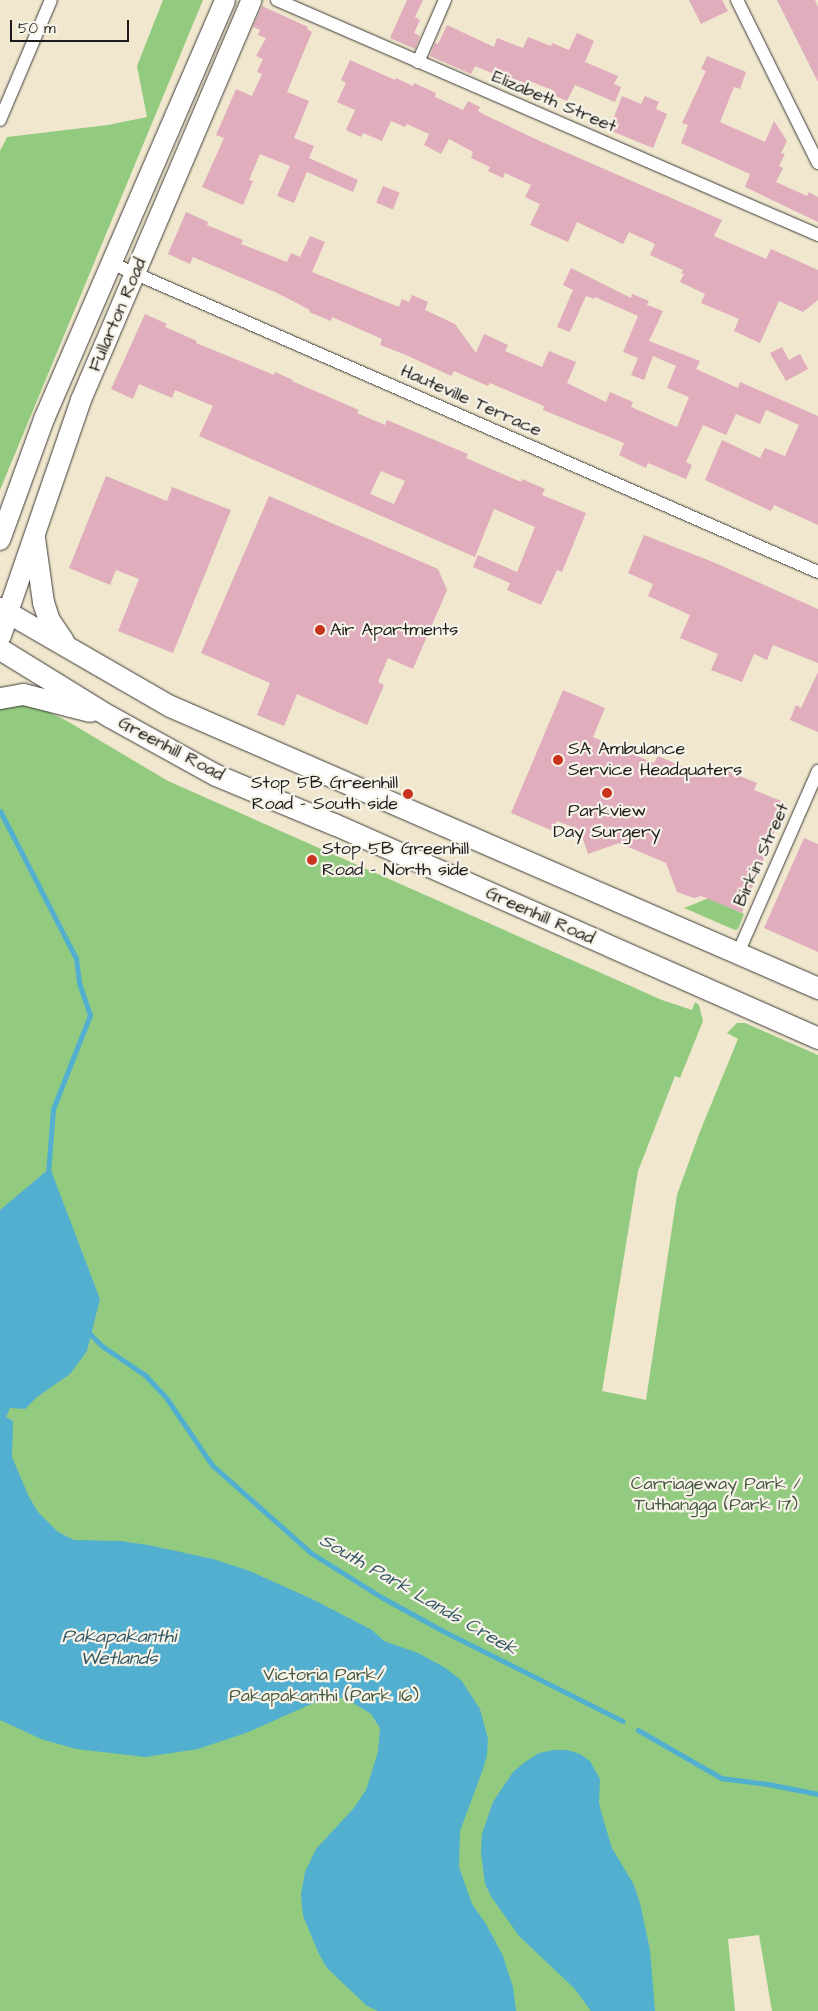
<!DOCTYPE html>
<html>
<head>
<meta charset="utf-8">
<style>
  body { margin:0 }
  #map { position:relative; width:818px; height:2011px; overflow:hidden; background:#f0e7ce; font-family:"Architects Daughter",sans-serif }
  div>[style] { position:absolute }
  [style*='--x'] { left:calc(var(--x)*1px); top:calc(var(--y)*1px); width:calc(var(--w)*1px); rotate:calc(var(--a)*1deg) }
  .green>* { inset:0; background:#92cb7f }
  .water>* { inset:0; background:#52afd0 }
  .stream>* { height:5px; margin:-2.5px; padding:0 2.5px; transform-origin:2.5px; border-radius:2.5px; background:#52afd0 }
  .building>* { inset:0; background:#e0adbd; transform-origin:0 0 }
  .roads { filter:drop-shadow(0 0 1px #3c3a37) drop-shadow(0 0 1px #3c3a37) }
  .minor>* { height:12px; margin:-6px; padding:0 6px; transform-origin:6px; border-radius:6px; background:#fff }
  .primary>* { height:20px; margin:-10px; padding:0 10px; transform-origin:10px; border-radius:10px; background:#fff }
  .trunk>* { height:21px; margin:-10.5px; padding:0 10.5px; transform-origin:10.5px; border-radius:10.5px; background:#fff }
  .dots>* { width:14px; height:14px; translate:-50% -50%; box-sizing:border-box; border:2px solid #f7f3e8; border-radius:50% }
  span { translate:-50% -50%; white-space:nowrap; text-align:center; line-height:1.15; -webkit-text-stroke:4.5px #f7f3e8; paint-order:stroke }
  .street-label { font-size:18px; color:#1c1c1c }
  .poi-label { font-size:18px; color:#1c1c1c }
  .left { translate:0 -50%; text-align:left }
  .right { translate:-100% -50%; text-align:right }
  .park-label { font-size:18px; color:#45593f }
  .water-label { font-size:19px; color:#325764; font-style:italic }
  .scale { position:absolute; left:10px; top:20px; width:119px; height:22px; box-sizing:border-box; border:2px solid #1c1c1c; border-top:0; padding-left:6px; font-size:15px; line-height:18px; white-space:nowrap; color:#1c1c1c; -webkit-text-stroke:4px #f7f3e8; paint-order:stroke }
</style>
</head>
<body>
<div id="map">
  <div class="green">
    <i style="clip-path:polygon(163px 0,203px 0,0 490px,0 151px,7px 137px,108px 125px,147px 117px,137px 66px)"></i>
    <i style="clip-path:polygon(23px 703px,43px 709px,67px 721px,168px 781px,662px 1000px,692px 1010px,695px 1002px,699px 1005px,703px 1021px,680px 1078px,675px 1076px,638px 1171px,602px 1391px,646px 1400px,677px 1195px,699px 1134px,738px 1039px,727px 1033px,737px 1023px,745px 1023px,818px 1055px,818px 2011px,772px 2011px,759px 1935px,728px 1939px,735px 2011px,0 2011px,0 707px)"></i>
    <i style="clip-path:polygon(709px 898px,744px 914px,738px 929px,735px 930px,684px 908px)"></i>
  </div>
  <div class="water">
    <i style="clip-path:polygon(50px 1168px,100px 1299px,87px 1351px,70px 1374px,37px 1397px,25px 1409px,10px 1408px,6px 1417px,13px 1421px,12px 1457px,29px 1497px,38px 1512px,58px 1532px,74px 1540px,120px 1541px,148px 1545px,213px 1559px,247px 1570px,312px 1599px,372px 1630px,384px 1641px,418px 1653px,444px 1667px,461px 1680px,480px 1709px,488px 1739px,487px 1755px,483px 1769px,460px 1831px,459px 1867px,472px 1904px,486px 1924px,503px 1956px,513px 1987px,516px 2011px,378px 2011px,367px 2006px,327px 1968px,319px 1954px,303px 1916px,301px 1894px,305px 1872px,316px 1849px,353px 1809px,366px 1790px,378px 1752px,380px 1728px,371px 1714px,345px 1698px,325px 1698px,246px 1733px,198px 1749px,145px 1757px,76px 1749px,41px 1739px,0 1720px,0 1210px)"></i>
    <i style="clip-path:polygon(554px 1750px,567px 1750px,580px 1754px,590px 1761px,600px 1779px,599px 1803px,604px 1822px,612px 1848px,634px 1885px,640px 1903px,650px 1950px,655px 2011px,591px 2011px,574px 1988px,519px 1936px,492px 1898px,485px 1884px,481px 1852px,482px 1834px,493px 1802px,513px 1772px,525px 1762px,539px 1753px)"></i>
  </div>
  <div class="stream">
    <i style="--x:0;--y:811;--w:165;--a:62.7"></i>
    <i style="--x:76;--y:958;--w:25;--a:83"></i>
    <i style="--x:79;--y:983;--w:34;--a:71"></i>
    <i style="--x:90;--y:1015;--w:101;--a:111.5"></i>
    <i style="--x:53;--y:1109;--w:65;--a:94.4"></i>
    <i style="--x:86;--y:1330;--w:23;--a:45"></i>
    <i style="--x:102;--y:1346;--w:52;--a:34"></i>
    <i style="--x:145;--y:1375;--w:33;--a:47"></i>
    <i style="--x:167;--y:1399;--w:80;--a:55.7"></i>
    <i style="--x:212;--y:1465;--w:132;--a:41.6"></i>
    <i style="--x:311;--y:1553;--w:85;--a:32"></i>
    <i style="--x:383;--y:1598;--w:68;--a:28.8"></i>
    <i style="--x:443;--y:1631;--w:201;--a:26.6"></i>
    <i style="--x:638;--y:1730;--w:96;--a:30"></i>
    <i style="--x:721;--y:1778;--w:47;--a:7.3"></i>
    <i style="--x:768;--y:1784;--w:51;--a:11.3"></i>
  </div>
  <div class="building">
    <i style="clip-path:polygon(407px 0,423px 0,415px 17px,420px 20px,414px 33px,420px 36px,415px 49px,390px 38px)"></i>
    <i style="clip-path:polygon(689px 0,722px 0,728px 11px,701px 24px)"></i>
    <i style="clip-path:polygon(777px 0,815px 0,818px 7px,818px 82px)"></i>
    <i style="clip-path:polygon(262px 6px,308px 27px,307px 29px,312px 32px,287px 92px,309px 101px,294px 138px,314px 146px,309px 158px,358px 180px,353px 192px,307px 172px,294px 203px,277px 196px,290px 166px,260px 154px,249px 180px,253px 181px,243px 205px,202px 187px,224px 138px,216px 135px,236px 89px,252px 96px,262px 74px,257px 72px,263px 59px,256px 56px,266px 38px,258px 35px,260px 30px,253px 27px)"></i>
    <i style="clip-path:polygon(447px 25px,494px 47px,497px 38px,523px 48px,528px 37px,551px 46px,552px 43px,569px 50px,577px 33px,594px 41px,585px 62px,618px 76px,614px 84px,621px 87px,615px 102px,575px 85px,567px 101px,553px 95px,555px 91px,527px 80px,525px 83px,507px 76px,506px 79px,475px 66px,471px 74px,430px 56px,435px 43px,438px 44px)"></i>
    <i style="clip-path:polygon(707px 56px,746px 72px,740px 89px,734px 87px,720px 122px,765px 142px,774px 121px,787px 141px,781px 153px,785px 154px,779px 166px,783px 168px,776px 182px,807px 196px,809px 192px,818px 197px,818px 222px,745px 187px,750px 174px,681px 143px,688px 125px,682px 123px,706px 71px,701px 69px)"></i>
    <i style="clip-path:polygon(350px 60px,395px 80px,396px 78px,413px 86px,414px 83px,436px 93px,435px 97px,463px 110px,468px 101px,480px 107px,478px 111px,485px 115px,542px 142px,722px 220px,714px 236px,766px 259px,771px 249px,818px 270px,818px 300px,803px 312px,779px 301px,760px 343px,734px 331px,739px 319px,701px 303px,705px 294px,680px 282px,684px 274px,681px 273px,683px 270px,650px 255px,655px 244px,629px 232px,623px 244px,577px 222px,568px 242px,530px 225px,540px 204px,525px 197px,531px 185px,505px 173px,503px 178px,488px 171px,490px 167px,471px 158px,473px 152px,449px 139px,441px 154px,424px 145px,429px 134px,407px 124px,405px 127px,391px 121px,382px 141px,363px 133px,361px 137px,346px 130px,355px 110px,337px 102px,346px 83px,341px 80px)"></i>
    <i style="clip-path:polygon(622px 96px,641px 104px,645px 96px,659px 102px,656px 109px,667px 114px,653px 148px,609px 130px)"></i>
    <i style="left:383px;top:186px;width:18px;height:18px;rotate:22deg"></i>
    <i style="clip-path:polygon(186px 212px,208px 222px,207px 225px,243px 240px,241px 244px,287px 262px,291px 253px,300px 257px,310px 236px,325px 242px,312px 272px,399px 307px,402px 299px,409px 302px,412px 295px,428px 302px,425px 310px,455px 324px,476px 353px,484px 334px,508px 345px,505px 351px,542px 367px,549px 351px,576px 362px,567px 383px,606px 402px,610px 392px,633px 402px,631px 407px,677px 427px,689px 397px,667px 388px,676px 366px,653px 356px,644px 380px,631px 375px,638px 358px,623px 352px,638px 316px,595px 297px,594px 299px,586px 296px,570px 332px,557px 327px,573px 290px,563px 285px,571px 268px,631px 298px,632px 294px,649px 301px,647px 305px,663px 311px,649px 341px,700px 361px,696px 369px,738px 388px,740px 382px,818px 416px,818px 525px,774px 505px,771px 511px,705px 480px,722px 440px,760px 458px,765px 448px,785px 456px,799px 425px,766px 410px,760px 424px,736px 414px,726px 435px,703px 425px,686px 462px,692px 465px,686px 479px,648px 463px,646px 468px,619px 455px,624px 443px,543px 410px,544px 406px,490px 383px,488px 386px,454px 371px,451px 376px,406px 355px,380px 345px,382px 339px,332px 317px,331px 321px,309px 312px,310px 310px,277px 293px,193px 257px,190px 264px,168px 254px)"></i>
    <i style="clip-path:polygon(evenodd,145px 314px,167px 324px,165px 327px,197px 341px,196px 343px,274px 375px,275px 372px,293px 380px,292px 381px,359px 410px,357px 413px,385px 425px,387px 420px,413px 431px,468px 454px,466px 458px,521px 482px,522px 479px,545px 489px,542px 495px,586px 513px,562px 572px,557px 570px,541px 605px,507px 590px,510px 583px,473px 567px,478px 555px,517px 572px,535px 527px,494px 509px,475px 557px,199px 436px,213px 406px,175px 390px,172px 398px,139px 384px,133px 399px,111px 389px,145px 314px,381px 471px,405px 481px,394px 504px,370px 494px,381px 471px)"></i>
    <i style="clip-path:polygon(782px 347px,789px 360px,800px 354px,808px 369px,786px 381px,770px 353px)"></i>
    <i style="clip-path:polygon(106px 476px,167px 501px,172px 487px,231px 510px,173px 653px,118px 631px,139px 579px,116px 570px,110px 585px,69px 568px)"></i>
    <i style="clip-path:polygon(269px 496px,438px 569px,447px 590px,413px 669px,388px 658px,378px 682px,384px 685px,367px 725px,297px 694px,284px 726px,257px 715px,270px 683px,201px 653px)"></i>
    <i style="clip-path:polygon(644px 535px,713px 562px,818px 609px,818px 663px,773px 645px,767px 660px,754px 654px,742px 682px,711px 670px,718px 654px,680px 638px,690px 615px,648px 596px,653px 584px,628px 573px)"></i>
    <i style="clip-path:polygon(818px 672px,818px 732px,790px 720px,796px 705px,801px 708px)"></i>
    <i style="clip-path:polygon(563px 690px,605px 708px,593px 737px,654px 763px,658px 756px,705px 776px,710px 764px,757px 783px,754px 790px,786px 803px,742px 913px,701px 896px,694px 898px,677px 892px,666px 863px,619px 843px,588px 854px,580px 830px,557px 821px,553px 831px,511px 813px)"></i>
    <i style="clip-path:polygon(804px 838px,818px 844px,818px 952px,764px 928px)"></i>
  </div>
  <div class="roads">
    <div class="minor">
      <i style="--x:277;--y:0;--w:590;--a:23.48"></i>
      <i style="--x:737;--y:0;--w:182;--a:63.6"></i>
      <i style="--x:418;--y:62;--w:68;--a:-66.5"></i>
      <i style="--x:0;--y:120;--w:130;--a:-67"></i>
      <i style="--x:111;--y:263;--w:772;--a:23.61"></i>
      <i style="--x:738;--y:953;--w:199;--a:-66.3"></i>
    </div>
    <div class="primary">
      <i style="--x:0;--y:540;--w:129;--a:-70"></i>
      <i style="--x:44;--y:419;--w:456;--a:-66.6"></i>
      <i style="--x:8;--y:612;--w:224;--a:-71"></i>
      <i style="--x:81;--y:400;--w:435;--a:-66.9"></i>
    </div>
    <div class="trunk">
      <i style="--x:34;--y:538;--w:65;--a:82"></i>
      <i style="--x:43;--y:602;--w:19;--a:72"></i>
      <i style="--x:49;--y:620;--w:25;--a:56"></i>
      <i style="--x:0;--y:608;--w:196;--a:30"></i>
      <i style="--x:170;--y:706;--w:707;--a:23.52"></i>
      <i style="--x:0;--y:635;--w:24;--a:-71"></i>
      <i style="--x:0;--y:649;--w:128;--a:31.6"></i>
      <i style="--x:109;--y:716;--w:122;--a:28.9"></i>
      <i style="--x:216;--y:775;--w:128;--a:22.6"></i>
      <i style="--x:334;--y:824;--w:529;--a:23.85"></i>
      <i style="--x:0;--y:698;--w:23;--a:-10"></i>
      <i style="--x:23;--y:694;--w:69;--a:14.2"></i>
    </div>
  </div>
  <div class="dots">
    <i style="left:320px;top:630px;background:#c8321e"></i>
    <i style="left:558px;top:760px;background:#c8321e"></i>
    <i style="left:607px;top:793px;background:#c8321e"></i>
    <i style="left:408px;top:794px;background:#c8321e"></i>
    <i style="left:312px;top:860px;background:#c8321e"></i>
  </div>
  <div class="street-label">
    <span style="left:554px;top:102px;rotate:23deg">Elizabeth Street</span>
    <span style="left:118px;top:315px;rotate:-67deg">Fullarton Road</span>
    <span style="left:471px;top:401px;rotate:24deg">Hauteville Terrace</span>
    <span style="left:171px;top:749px;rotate:28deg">Greenhill Road</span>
    <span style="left:762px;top:855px;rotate:-66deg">Birkin Street</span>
    <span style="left:540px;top:916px;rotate:24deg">Greenhill Road</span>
  </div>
  <div class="poi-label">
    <span class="left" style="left:330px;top:630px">Air Apartments</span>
    <span class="left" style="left:568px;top:760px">SA Ambulance<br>Service Headquaters</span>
    <span class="right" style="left:398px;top:794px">Stop 5B Greenhill<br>Road - South side</span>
    <span style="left:607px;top:822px">Parkview<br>Day Surgery</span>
    <span class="left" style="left:322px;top:860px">Stop 5B Greenhill<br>Road - North side</span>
  </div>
  <div class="park-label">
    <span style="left:716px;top:1495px">Carriageway Park /<br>Tuthangga (Park 17)</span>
    <span style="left:324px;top:1686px">Victoria Park/<br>Pakapakanthi (Park 16)</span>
  </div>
  <div class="water-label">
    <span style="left:418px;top:1595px;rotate:30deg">South Park Lands Creek</span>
    <span style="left:119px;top:1648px">Pakapakanthi<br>Wetlands</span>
  </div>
  <div class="scale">50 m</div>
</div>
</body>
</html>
